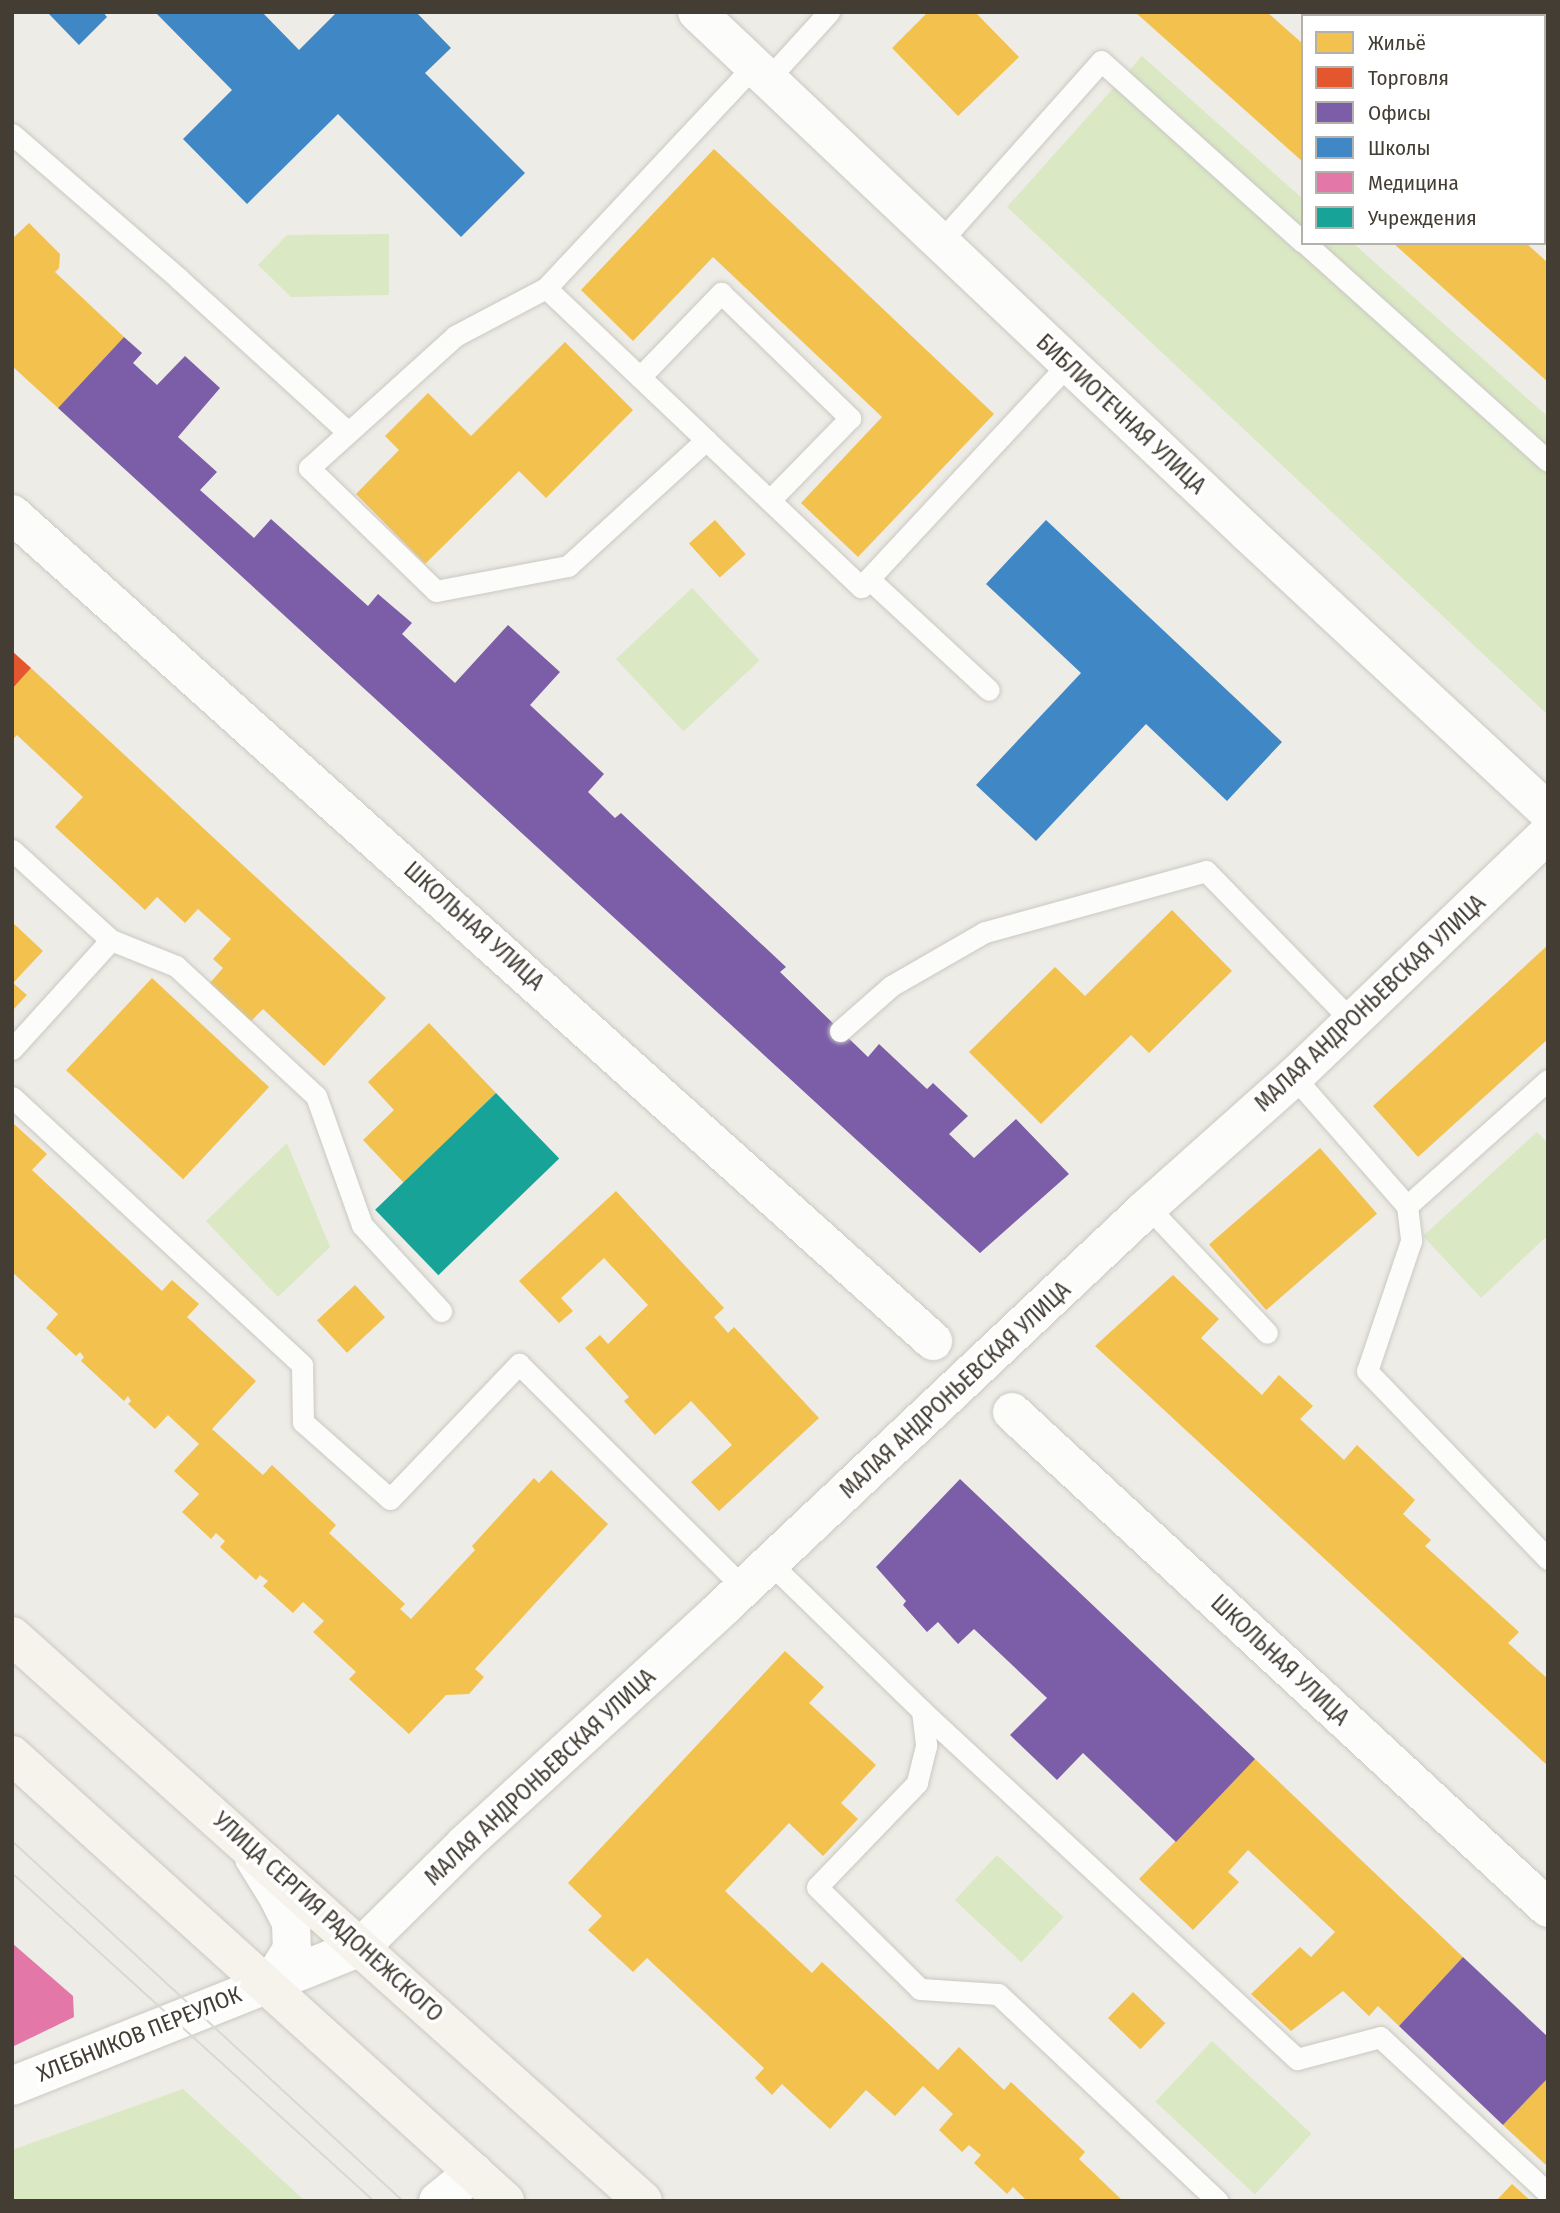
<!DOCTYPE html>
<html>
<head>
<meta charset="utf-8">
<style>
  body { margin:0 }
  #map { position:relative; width:1560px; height:2213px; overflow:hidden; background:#eeece6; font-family:"Fira Sans Condensed",sans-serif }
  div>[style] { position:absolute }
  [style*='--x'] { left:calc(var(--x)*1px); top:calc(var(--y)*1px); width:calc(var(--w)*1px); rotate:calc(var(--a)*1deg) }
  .green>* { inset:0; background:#dae9c4; transform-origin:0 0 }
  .homes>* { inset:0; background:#f2c14e; transform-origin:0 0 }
  .shops>* { inset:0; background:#e4572e }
  .offices>* { inset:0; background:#7b5ea7 }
  .schools>* { inset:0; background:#3f88c5 }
  .health>* { inset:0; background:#e377a8 }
  .public>* { inset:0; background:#17a398; transform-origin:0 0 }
  .roads { filter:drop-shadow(0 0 2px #cac8c2) drop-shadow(0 0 2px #cac8c2) }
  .lane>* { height:21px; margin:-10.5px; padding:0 10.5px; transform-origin:10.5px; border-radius:10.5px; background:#fcfcfb }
  .street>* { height:38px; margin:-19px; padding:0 19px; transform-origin:19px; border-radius:19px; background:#fcfcfb }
  .secondary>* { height:38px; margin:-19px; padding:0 19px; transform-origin:19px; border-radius:19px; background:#f6f3ec }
  .tram>* { height:2px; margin:-1px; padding:0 1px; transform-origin:1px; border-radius:1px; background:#d8d8d7 }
  span { translate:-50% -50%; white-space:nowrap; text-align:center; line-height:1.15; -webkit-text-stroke:7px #fff; paint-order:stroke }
  .street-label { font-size:23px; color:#433d33 }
  .frame { position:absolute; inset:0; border:14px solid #433d33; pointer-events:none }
  .legend { position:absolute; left:1301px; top:14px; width:245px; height:231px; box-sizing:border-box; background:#fff; border:2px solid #b4b1ad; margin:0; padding:9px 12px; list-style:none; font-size:21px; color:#433d33 }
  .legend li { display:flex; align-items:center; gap:14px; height:35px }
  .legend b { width:35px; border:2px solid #b4b1ad }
</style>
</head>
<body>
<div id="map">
  <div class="green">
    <i style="clip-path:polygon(1142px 56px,1303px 199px,1303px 243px,1353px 243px,1548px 417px,1548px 715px,1007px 207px)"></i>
    <i style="clip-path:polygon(389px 234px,389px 295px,291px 297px,258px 265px,287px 235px)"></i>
    <i style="left:692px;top:588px;width:99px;height:104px;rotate:47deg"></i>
    <i style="clip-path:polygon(1537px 1132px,1548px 1143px,1548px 1240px,1545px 1238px,1481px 1298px,1423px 1236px)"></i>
    <i style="clip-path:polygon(287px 1143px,330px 1247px,278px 1297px,206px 1221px)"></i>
    <i style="left:997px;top:1855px;width:91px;height:62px;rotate:43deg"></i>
    <i style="left:1212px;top:2041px;width:136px;height:83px;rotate:43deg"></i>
    <i style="clip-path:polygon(183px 2089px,305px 2201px,12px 2201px,12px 2150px)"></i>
  </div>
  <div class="homes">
    <i style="clip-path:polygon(928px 12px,975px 12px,1019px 57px,958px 116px,892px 48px)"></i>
    <i style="clip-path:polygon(1135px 12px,1267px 12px,1303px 44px,1303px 162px)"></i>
    <i style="left:1548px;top:27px;width:85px;height:5px;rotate:90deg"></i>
    <i style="clip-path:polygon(714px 149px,994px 414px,858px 557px,801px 503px,882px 417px,713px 257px,633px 341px,581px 290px)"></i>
    <i style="clip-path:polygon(29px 223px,60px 254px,59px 268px,55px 272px,124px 337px,58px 408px,12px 366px,12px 239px)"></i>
    <i style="clip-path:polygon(1393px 243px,1526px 243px,1548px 263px,1548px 382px)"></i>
    <i style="clip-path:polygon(565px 342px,633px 410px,546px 498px,519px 471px,425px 564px,356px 494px,399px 450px,385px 436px,428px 393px,471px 436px)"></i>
    <i style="left:715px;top:520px;width:46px;height:35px;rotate:48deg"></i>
    <i style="clip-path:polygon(31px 668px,386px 998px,324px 1066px,263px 1009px,250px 1022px,209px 984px,223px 968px,213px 959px,231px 939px,198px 909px,185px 923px,157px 897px,145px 910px,55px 827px,83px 797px,17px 735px,12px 740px,12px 689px)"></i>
    <i style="clip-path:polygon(1172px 910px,1232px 971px,1149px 1053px,1131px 1035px,1041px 1124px,969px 1052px,1055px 967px,1085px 996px)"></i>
    <i style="clip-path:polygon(12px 922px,43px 951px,13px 983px,27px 995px,12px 1011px)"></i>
    <i style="clip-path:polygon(1548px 945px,1548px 1039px,1418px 1157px,1373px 1106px)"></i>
    <i style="left:152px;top:978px;width:160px;height:126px;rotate:43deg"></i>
    <i style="clip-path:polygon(429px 1023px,496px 1093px,404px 1183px,363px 1140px,394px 1110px,368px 1082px)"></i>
    <i style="clip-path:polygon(14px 1124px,47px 1154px,32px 1170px,162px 1291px,172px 1280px,199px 1304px,187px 1317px,256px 1381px,212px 1429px,263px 1475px,272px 1465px,336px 1525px,329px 1533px,405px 1604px,400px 1609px,411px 1619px,475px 1550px,472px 1546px,534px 1478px,539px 1483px,551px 1470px,608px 1524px,475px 1669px,484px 1677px,469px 1694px,446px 1695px,409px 1734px,349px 1679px,356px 1672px,313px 1632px,324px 1621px,303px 1602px,293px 1613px,263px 1586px,268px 1581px,260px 1575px,256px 1580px,220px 1547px,225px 1541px,216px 1533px,211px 1539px,182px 1512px,199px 1494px,174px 1471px,199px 1444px,168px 1415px,155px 1429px,128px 1404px,131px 1401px,128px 1396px,124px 1401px,81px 1361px,84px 1357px,80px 1352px,76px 1356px,46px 1328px,58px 1314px,12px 1272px)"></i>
    <i style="left:1320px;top:1148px;width:87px;height:147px;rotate:49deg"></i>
    <i style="clip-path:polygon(616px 1191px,724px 1308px,714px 1317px,728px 1333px,734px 1327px,819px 1418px,719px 1511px,691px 1482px,732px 1445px,691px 1401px,655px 1435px,624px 1401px,629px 1397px,585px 1348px,600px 1335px,608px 1344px,648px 1305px,604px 1258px,561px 1298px,573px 1311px,559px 1323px,519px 1281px)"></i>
    <i style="clip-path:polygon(1173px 1275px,1219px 1319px,1201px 1338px,1262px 1395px,1279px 1375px,1313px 1406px,1300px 1419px,1344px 1460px,1357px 1445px,1415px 1500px,1403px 1514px,1431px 1540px,1425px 1546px,1519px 1632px,1508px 1643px,1548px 1679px,1548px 1766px,1095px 1346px)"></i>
    <i style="left:355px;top:1285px;width:44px;height:52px;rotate:47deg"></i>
    <i style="clip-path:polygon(785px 1651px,824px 1687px,809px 1703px,876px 1765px,841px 1803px,858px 1819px,823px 1856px,789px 1823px,725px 1891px,812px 1973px,822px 1962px,938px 2070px,959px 2047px,1004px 2090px,1011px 2082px,1085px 2152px,1079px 2159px,1123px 2201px,1023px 2201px,1025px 2199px,1013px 2187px,1007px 2194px,974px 2163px,981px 2155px,969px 2145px,962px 2152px,939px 2130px,953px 2114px,923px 2086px,895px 2116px,866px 2090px,830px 2129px,782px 2084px,772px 2095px,755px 2078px,764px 2068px,647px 1958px,633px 1972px,588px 1930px,602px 1916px,568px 1883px)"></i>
    <i style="clip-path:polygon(1255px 1759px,1463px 1957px,1399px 2026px,1378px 2006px,1369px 2016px,1343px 1991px,1291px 2031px,1251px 1994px,1300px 1947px,1311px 1957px,1335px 1932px,1248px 1850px,1228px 1872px,1239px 1882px,1193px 1930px,1139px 1879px)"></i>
    <i style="left:1133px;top:1992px;width:45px;height:36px;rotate:44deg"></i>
    <i style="clip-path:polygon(1548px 2078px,1548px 2167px,1503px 2125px)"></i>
    <i style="clip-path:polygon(1512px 2184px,1531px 2201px,1496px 2201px)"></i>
  </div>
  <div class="shops">
    <i style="clip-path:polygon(12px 651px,31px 668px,12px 689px)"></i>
  </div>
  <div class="offices">
    <i style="clip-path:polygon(124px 337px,142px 353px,133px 363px,157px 385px,185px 356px,220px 388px,178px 437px,217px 472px,200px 490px,254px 538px,271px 519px,368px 606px,378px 594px,412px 623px,402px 634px,455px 683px,508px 625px,560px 672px,530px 705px,604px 774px,588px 792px,615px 818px,621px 813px,786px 967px,780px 972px,868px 1057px,879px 1044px,927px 1089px,933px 1083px,968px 1116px,949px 1134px,974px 1158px,1016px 1119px,1069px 1174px,980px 1253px,58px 408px)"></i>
    <i style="clip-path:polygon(960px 1479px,1255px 1759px,1176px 1842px,1083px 1753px,1057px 1780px,1010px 1735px,1047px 1698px,974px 1629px,958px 1644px,938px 1622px,927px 1632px,903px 1605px,906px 1601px,876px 1567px)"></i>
    <i style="clip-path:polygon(1463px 1957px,1548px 2037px,1548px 2078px,1503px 2125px,1399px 2026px)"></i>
  </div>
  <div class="schools">
    <i style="clip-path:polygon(47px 12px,103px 12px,107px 17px,79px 45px)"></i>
    <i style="clip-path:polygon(155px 12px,262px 12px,299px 50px,337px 12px,416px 12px,451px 48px,425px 73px,525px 173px,461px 237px,338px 114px,247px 204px,183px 139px,232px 90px)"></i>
    <i style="clip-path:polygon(1046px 520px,1282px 742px,1227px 801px,1146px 724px,1036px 841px,976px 785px,1081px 673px,986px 584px)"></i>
  </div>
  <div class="health">
    <i style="clip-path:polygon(12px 1943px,73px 1996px,74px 2017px,12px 2047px)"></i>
  </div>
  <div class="public">
    <i style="left:496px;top:1093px;width:91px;height:168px;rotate:46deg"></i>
  </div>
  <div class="roads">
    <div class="lane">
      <i style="--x:1381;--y:12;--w:5;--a:53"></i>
      <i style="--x:768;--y:79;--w:91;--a:-47.7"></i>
      <i style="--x:12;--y:134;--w:220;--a:40.9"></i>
      <i style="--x:178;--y:278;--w:229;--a:42.2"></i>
      <i style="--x:1544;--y:162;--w:5;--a:37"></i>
      <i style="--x:940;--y:242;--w:242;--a:-48.3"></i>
      <i style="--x:1101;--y:61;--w:271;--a:41.9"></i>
      <i style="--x:1305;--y:243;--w:326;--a:41.9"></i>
      <i style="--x:546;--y:288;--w:221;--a:43.5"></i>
      <i style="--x:706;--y:440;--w:187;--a:137.6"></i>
      <i style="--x:568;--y:566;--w:134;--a:169.3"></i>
      <i style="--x:436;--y:591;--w:177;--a:-135.9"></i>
      <i style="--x:309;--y:468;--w:197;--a:-42.1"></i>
      <i style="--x:455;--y:336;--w:103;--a:-27.8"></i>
      <i style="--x:546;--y:288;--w:304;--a:-46.9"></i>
      <i style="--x:640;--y:377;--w:117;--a:-46"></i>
      <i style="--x:721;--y:293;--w:180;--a:44.1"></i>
      <i style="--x:850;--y:418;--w:115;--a:134.3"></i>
      <i style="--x:706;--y:440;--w:214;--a:43.5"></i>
      <i style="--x:861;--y:587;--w:304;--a:-47.1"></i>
      <i style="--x:869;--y:579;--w:163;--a:42.8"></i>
      <i style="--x:12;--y:850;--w:134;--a:42.3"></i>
      <i style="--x:111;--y:940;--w:70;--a:21.8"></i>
      <i style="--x:176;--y:966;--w:191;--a:42.9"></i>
      <i style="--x:316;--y:1096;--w:137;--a:70.4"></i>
      <i style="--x:362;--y:1225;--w:117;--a:47.4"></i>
      <i style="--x:840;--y:1031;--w:68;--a:-41.4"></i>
      <i style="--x:891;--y:986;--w:108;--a:-29.9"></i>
      <i style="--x:985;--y:932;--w:229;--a:-15.4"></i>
      <i style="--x:1206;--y:871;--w:209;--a:45.8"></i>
      <i style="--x:12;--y:1049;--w:147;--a:-47.8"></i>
      <i style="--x:1294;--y:1077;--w:171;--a:48.8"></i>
      <i style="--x:1407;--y:1206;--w:35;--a:83"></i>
      <i style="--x:1411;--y:1241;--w:137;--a:108.7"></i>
      <i style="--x:1367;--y:1371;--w:261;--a:46.1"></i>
      <i style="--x:12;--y:1097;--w:395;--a:42.7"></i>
      <i style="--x:302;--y:1365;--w:57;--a:89"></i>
      <i style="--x:303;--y:1422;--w:116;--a:41.5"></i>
      <i style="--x:390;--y:1499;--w:187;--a:-46.3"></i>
      <i style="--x:519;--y:1364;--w:317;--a:44.9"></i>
      <i style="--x:1407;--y:1206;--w:189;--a:-41.8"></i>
      <i style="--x:1148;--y:1207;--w:173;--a:46.6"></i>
      <i style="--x:770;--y:1563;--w:212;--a:44.2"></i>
      <i style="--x:922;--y:1711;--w:35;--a:83"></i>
      <i style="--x:926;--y:1746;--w:38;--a:104"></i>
      <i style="--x:917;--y:1783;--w:144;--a:133.9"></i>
      <i style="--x:817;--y:1887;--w:145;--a:44.7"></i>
      <i style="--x:920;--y:1989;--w:78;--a:3.7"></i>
      <i style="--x:998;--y:1994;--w:302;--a:43.3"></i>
      <i style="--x:922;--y:1711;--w:512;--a:42.86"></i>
      <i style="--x:1297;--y:2059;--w:86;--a:-14.8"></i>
      <i style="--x:1380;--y:2037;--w:229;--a:42.9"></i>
    </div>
    <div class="street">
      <i style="--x:697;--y:12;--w:758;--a:43.4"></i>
      <i style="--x:1248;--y:533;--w:410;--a:42.9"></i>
      <i style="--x:12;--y:514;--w:1238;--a:41.92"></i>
      <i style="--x:1012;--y:1412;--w:730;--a:42.78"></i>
      <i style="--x:254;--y:1858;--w:39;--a:58"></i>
      <i style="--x:275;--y:1891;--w:36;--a:63"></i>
      <i style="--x:291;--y:1923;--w:26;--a:88"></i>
      <i style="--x:292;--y:1949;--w:26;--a:122"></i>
      <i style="--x:278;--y:1971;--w:18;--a:137"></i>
      <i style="--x:12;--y:2086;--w:376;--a:-21.7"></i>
      <i style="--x:361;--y:1947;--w:146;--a:-44.7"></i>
      <i style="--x:465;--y:1844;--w:345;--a:-42.5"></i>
      <i style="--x:719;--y:1611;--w:589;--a:-43.28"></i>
      <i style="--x:1148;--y:1207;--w:195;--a:-41.7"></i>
      <i style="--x:1294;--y:1077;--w:352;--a:-43.8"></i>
      <i style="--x:438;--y:2201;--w:46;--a:-38.9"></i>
    </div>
    <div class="secondary">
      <i style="--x:12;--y:1636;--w:847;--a:41.84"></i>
      <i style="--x:12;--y:1755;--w:665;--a:42.13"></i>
    </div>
  </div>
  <div class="tram">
    <i style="--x:12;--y:1841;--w:531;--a:42.64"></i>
    <i style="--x:12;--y:1873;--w:488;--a:42.2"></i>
  </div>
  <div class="street-label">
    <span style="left:1121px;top:414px;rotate:43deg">БИБЛИОТЕЧНАЯ УЛИЦА</span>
    <span style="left:474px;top:926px;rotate:42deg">ШКОЛЬНАЯ УЛИЦА</span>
    <span style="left:1370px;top:1003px;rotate:-43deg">МАЛАЯ АНДРОНЬЕВСКАЯ УЛИЦА</span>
    <span style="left:955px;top:1390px;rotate:-43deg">МАЛАЯ АНДРОНЬЕВСКАЯ УЛИЦА</span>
    <span style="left:1280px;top:1660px;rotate:43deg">ШКОЛЬНАЯ УЛИЦА</span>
    <span style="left:540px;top:1777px;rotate:-43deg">МАЛАЯ АНДРОНЬЕВСКАЯ УЛИЦА</span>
    <span style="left:328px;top:1917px;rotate:42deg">УЛИЦА СЕРГИЯ РАДОНЕЖСКОГО</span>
    <span style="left:139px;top:2034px;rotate:-22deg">ХЛЕБНИКОВ ПЕРЕУЛОК</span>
  </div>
  <div class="frame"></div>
  <ul class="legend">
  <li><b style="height:19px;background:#f2c14e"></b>Жильё</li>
  <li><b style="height:19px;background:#e4572e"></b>Торговля</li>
  <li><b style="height:19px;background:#7b5ea7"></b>Офисы</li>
  <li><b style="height:19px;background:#3f88c5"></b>Школы</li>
  <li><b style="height:19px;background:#e377a8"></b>Медицина</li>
  <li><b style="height:19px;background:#17a398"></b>Учреждения</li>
  </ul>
</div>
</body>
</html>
